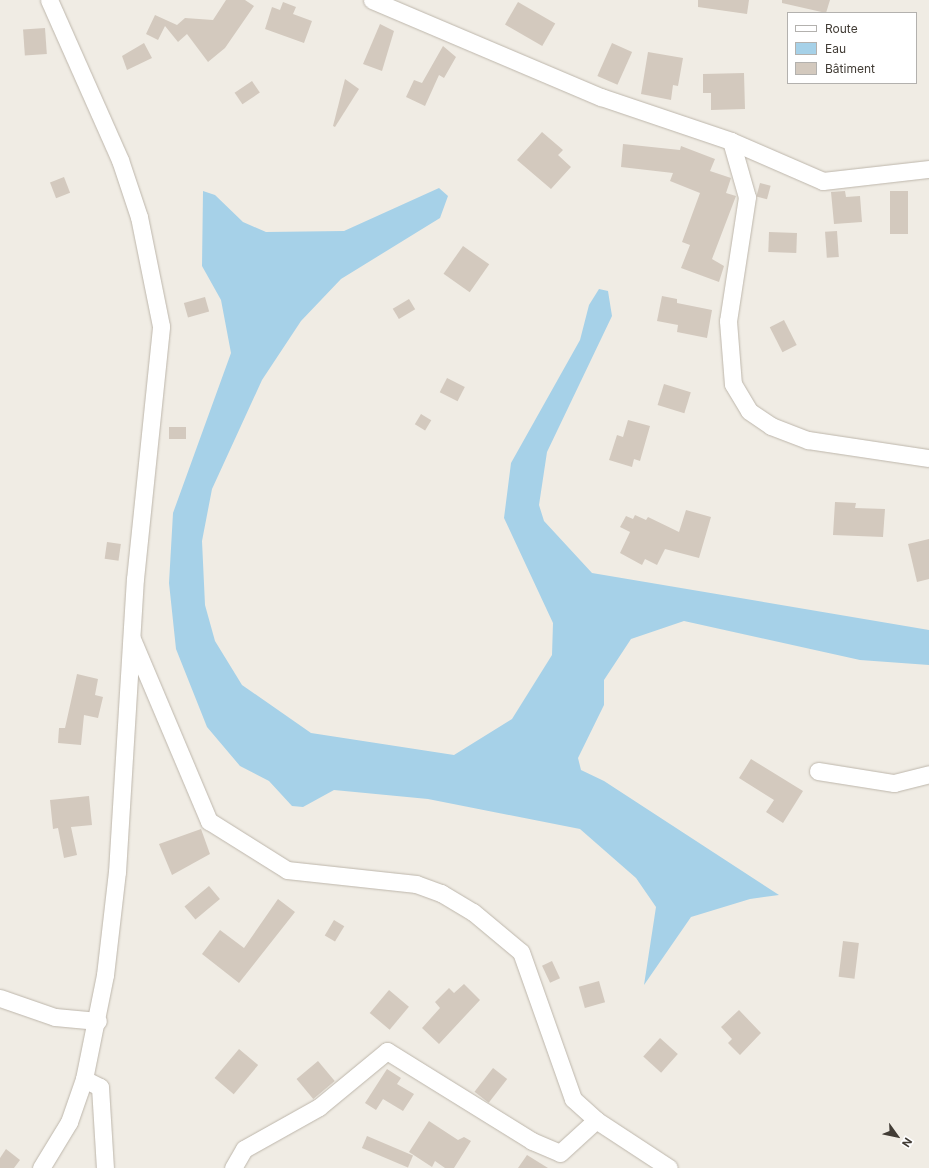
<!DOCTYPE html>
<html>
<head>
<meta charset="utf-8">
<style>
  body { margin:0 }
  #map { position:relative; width:929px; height:1168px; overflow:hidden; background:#f0ece4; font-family:Inter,sans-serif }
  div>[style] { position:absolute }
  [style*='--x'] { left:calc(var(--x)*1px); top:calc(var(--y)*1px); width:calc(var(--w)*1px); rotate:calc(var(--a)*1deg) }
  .water>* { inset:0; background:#a6d1e8 }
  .building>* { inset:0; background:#d3c9be; transform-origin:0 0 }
  .roads { filter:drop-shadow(0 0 1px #bdb6ab) drop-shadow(0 0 1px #bdb6ab) }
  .minor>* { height:17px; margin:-8.5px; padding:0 8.5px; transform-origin:8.5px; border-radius:8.5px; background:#fff }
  span { translate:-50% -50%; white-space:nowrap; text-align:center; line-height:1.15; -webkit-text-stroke:4px #fff; paint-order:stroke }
  .legend { position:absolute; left:787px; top:12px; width:130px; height:72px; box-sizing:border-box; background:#fff; border:1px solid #b3b1ae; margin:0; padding:5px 7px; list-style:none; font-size:12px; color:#423c35 }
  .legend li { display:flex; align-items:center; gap:8px; height:20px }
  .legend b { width:20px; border:1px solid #b3b1ae }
  .north { position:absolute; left:877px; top:1116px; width:40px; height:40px; -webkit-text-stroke:3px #fff; paint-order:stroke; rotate:123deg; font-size:11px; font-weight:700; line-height:16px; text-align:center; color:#423c35 }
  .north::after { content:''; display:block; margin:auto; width:14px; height:18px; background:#423c35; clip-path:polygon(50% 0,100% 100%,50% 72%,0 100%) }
</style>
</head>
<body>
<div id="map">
  <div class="water">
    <i style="clip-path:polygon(439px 188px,448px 196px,440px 218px,341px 279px,301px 321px,262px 380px,212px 489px,202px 541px,205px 605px,215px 641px,242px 685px,311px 733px,454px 755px,512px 719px,552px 655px,553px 623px,504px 518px,511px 463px,580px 340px,589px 305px,599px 289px,608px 291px,612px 316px,547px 452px,539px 505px,544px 521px,592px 573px,929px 630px,929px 665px,860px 660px,684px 621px,631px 639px,604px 680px,604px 705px,578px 758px,581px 770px,604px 781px,779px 895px,750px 899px,691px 917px,644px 985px,656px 907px,636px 878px,580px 829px,428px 799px,334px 790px,303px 807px,292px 806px,269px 781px,240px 766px,207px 727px,176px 649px,169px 583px,173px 513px,231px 353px,221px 300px,202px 266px,203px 191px,215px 195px,243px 222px,266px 232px,344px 231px)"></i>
  </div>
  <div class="building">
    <i style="clip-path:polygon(226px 0,245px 0,254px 6px,225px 48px,208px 62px,187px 34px,178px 42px,165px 26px,158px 40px,146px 34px,155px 15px,177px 25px,185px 18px,213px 20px)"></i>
    <i style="clip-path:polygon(698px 0,749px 0,747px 14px,698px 7px)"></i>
    <i style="clip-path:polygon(782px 0,830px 0,826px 13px,782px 3px)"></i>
    <i style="clip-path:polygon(283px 2px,296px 7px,293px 14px,312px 21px,304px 43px,265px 29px,272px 7px,280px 10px)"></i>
    <i style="left:518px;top:2px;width:43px;height:26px;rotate:30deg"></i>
    <i style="clip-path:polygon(380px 24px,394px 31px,382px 71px,363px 64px)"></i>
    <i style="left:45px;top:28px;width:26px;height:22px;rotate:86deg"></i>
    <i style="clip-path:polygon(144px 43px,152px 58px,127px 70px,122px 56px)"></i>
    <i style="left:612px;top:43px;width:22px;height:36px;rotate:24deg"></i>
    <i style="clip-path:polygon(443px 46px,456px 57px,444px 78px,439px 75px,425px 106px,406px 97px,414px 80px,422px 83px)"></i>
    <i style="clip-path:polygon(648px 52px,683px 58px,678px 86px,673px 85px,671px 100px,641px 94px)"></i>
    <i style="clip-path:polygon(744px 73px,745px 109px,711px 110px,711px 93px,703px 93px,703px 74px)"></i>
    <i style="clip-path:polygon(345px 79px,359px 89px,335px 127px,333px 126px)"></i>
    <i style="left:252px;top:81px;width:14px;height:21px;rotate:56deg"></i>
    <i style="clip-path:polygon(542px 132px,563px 150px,558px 155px,571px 167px,551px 189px,517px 160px)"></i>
    <i style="clip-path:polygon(623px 144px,680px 150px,681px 146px,715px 159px,710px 171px,731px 178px,726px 193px,736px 196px,712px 259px,724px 266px,719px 282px,681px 268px,690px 245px,682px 242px,700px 193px,670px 181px,673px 173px,621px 167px)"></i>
    <i style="left:64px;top:177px;width:17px;height:15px;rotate:69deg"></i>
    <i style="left:760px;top:183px;width:11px;height:14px;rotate:15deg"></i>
    <i style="clip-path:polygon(845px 191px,846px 197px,860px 196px,862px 222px,834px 224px,831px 192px)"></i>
    <i style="left:890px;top:191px;width:18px;height:43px"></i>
    <i style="left:837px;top:231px;width:26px;height:12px;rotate:86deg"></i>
    <i style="left:769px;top:232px;width:28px;height:20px;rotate:2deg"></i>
    <i style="left:463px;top:246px;width:32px;height:34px;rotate:35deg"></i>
    <i style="clip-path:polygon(662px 296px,677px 299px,677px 303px,712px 310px,707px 338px,677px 332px,678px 325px,657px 321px)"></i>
    <i style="left:205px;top:297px;width:15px;height:22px;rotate:74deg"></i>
    <i style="left:409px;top:299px;width:12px;height:19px;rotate:59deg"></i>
    <i style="left:784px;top:320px;width:28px;height:16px;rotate:63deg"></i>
    <i style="left:447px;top:378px;width:20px;height:16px;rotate:27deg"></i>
    <i style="left:664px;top:384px;width:28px;height:22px;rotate:17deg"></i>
    <i style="left:421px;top:414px;width:12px;height:12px;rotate:31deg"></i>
    <i style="clip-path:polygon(628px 420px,650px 426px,640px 461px,634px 459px,632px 467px,609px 460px,617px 435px,623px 437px)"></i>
    <i style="left:169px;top:427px;width:17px;height:12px"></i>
    <i style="clip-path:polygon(835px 502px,856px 503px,855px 508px,885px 509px,883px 537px,833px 535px)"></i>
    <i style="clip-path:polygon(686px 510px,711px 517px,699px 558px,665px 549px,657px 565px,645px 559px,642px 565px,620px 553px,630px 532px,620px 527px,626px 516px,633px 519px,635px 515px,646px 520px,648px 517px,679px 532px)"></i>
    <i style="clip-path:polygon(929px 539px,929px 579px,917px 582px,908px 544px)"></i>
    <i style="left:107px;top:542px;width:14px;height:17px;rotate:8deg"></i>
    <i style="clip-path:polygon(77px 674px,98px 679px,95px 695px,103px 697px,98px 718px,84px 715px,81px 745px,58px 743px,59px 728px,65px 728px)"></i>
    <i style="clip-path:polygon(751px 759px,803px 791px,783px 823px,766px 812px,774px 800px,739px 778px)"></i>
    <i style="clip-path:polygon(89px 796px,92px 825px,71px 827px,77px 855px,64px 858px,58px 828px,53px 829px,50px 800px)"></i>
    <i style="clip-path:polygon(201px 829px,210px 854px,172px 875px,159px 844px)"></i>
    <i style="left:209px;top:886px;width:17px;height:32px;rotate:50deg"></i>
    <i style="clip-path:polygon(278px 899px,295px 912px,239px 983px,202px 954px,220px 930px,244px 948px)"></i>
    <i style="left:334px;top:920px;width:12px;height:18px;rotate:31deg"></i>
    <i style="left:843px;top:941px;width:16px;height:36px;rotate:7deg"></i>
    <i style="left:552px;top:961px;width:19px;height:11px;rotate:65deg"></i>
    <i style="left:599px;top:981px;width:22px;height:21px;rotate:74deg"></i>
    <i style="clip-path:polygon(464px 984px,480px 1000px,439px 1044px,422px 1028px,440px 1008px,435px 1002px,449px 988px,454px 993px)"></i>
    <i style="left:389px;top:990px;width:26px;height:30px;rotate:40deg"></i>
    <i style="clip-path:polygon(739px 1010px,761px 1033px,740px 1055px,728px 1043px,732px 1039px,721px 1027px)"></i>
    <i style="left:660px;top:1038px;width:24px;height:25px;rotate:42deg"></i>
    <i style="left:239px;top:1049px;width:25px;height:38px;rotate:40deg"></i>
    <i style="left:318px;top:1061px;width:26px;height:28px;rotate:50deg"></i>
    <i style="left:493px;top:1068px;width:18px;height:30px;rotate:38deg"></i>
    <i style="clip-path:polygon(387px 1069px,401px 1078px,397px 1084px,414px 1094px,403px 1111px,383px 1099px,376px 1110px,365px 1103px)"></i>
    <i style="clip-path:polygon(429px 1121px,458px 1140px,464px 1137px,471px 1141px,454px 1168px,445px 1168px,435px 1161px,432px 1167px,409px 1152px)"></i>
    <i style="left:367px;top:1136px;width:50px;height:13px;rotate:23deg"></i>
    <i style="clip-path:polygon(6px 1149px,20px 1160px,14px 1168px,0 1168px,0 1158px)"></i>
    <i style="clip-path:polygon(527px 1155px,548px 1168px,518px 1168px)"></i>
  </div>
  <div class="roads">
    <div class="minor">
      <i style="--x:372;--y:0;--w:249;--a:23"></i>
      <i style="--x:601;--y:97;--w:137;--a:18.7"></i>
      <i style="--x:731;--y:141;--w:100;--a:23.5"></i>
      <i style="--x:823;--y:181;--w:107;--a:-6.5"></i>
      <i style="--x:731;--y:141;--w:58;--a:74.1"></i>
      <i style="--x:747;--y:197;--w:125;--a:98.7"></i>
      <i style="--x:728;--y:321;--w:63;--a:85.5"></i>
      <i style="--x:733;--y:384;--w:31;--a:59"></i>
      <i style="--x:749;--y:411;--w:27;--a:34"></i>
      <i style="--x:771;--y:426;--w:40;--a:21"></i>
      <i style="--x:808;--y:440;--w:122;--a:8.5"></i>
      <i style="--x:132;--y:639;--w:198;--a:67.1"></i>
      <i style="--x:209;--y:821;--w:92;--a:32.1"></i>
      <i style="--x:287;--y:870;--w:130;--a:6.2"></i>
      <i style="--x:416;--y:884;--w:27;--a:20"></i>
      <i style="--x:441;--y:893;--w:37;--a:31"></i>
      <i style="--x:473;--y:912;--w:62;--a:39.8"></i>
      <i style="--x:521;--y:952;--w:156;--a:70.5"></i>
      <i style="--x:573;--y:1099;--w:31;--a:42"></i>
      <i style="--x:596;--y:1120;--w:87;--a:33.3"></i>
      <i style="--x:818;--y:771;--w:77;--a:9"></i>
      <i style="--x:894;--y:783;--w:36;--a:-14"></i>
      <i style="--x:0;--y:998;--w:58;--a:19.1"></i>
      <i style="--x:55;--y:1017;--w:43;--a:5.3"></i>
      <i style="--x:84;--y:1079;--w:18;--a:27"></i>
      <i style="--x:100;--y:1087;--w:81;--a:86.5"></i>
      <i style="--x:41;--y:1168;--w:54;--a:-58.7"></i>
      <i style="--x:69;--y:1122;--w:46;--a:-70.8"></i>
      <i style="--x:84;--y:1079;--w:106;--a:-78.6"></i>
      <i style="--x:105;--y:975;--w:104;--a:-83.4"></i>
      <i style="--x:117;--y:872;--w:294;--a:-86.5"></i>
      <i style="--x:135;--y:579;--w:254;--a:-84.1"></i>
      <i style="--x:161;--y:326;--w:111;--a:-101.4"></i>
      <i style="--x:139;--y:217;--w:60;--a:-108.4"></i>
      <i style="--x:120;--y:160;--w:175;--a:-113.9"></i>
      <i style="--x:233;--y:1168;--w:22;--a:-60"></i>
      <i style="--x:244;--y:1149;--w:86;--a:-29.2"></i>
      <i style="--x:319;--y:1107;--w:88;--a:-39.5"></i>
      <i style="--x:387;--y:1051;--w:171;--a:31.8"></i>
      <i style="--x:532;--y:1141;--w:30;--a:23"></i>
      <i style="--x:560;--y:1153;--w:49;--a:-42.5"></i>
    </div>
  </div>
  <ul class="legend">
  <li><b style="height:5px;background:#fff"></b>Route</li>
  <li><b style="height:11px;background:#a6d1e8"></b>Eau</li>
  <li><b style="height:11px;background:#d3c9be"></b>Bâtiment</li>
  </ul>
  <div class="north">N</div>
</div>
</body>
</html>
